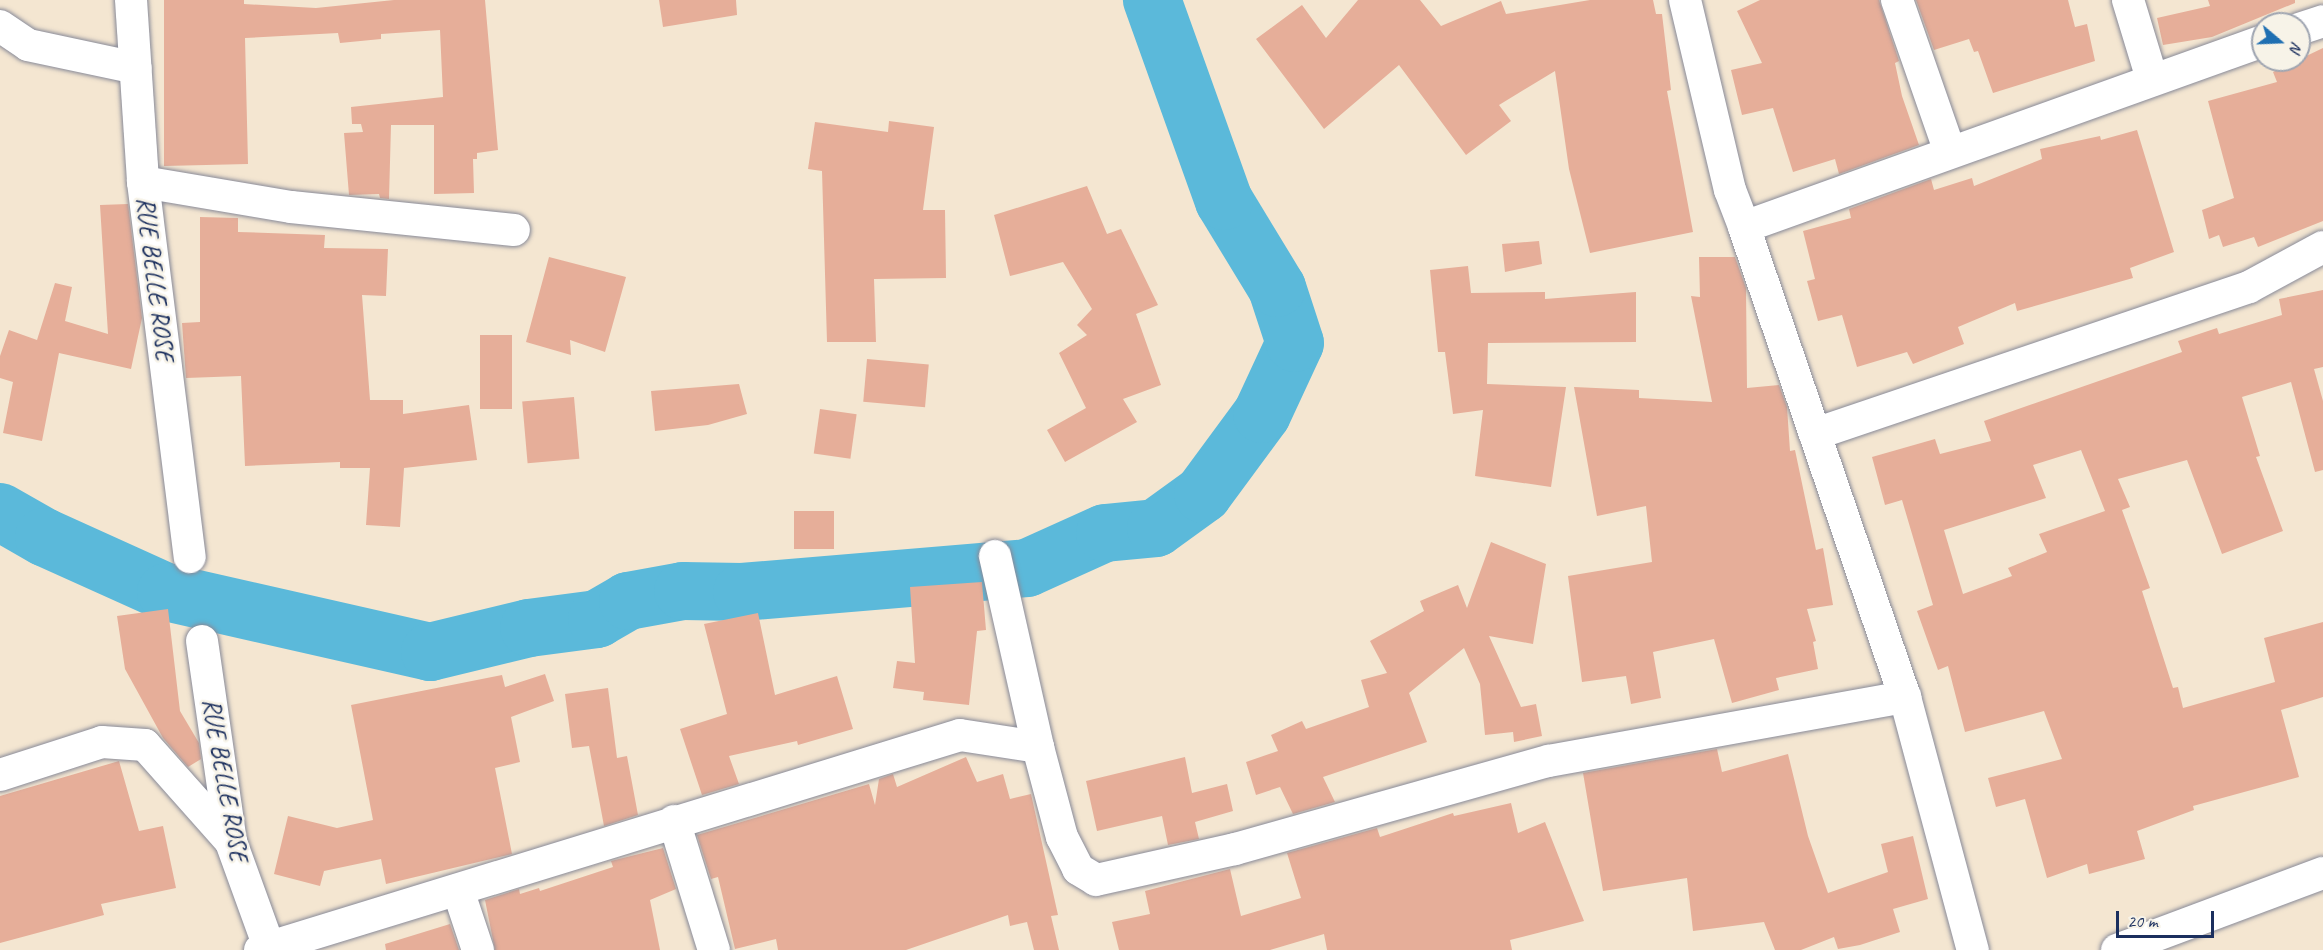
<!DOCTYPE html>
<html>
<head>
<meta charset="utf-8">
<style>
  body { margin:0 }
  #map { position:relative; width:2323px; height:950px; overflow:hidden; background:#f4e6d1; font-family:Caveat,sans-serif }
  div>[style] { position:absolute }
  [style*='--x'] { left:calc(var(--x)*1px); top:calc(var(--y)*1px); width:calc(var(--w)*1px); rotate:calc(var(--a)*1deg) }
  .river>* { height:58px; margin:-29px; padding:0 29px; transform-origin:29px; border-radius:29px; background:#5bb9da }
  .building>* { inset:0; background:#e6ae99; transform-origin:0 0 }
  .roads { filter:drop-shadow(0 0 2px #888a98) drop-shadow(0 0 2px #888a98) }
  .minor>* { height:32px; margin:-16px; padding:0 16px; transform-origin:16px; border-radius:16px; background:#fff }
  span { translate:-50% -50%; white-space:nowrap; text-align:center; line-height:1.15; -webkit-text-stroke:5px #f7f3e8; paint-order:stroke }
  .street-label { font-size:26px; color:#1b2f5e }
  .north { position:absolute; left:2251px; top:12px; width:60px; height:60px; box-sizing:border-box; background:#f7f3e8; border:2px solid #9fa5b1; border-radius:50%; rotate:109deg; font-size:16px; font-weight:700; line-height:24px; text-align:center; color:#1b2f5e }
  .north::after { content:''; display:block; margin:auto; width:21px; height:27px; background:#1f6fb2; clip-path:polygon(50% 0,100% 100%,50% 72%,0 100%) }
  .scale { position:absolute; left:2116px; top:911px; width:98px; height:27px; box-sizing:border-box; border:3px solid #1b2f5e; border-top:0; padding-left:8px; font-size:18px; line-height:21px; white-space:nowrap; color:#1b2f5e; -webkit-text-stroke:4px #f7f3e8; paint-order:stroke }
</style>
</head>
<body>
<div id="map">
  <div class="river">
    <i style="--x:0;--y:512;--w:51;--a:29.6"></i>
    <i style="--x:44;--y:537;--w:134;--a:24.3"></i>
    <i style="--x:166;--y:592;--w:271;--a:12.8"></i>
    <i style="--x:430;--y:652;--w:102;--a:-13.6"></i>
    <i style="--x:529;--y:628;--w:69;--a:-7.5"></i>
    <i style="--x:597;--y:619;--w:36;--a:-30"></i>
    <i style="--x:628;--y:601;--w:56;--a:-10.3"></i>
    <i style="--x:683;--y:591;--w:59;--a:1"></i>
    <i style="--x:742;--y:592;--w:286;--a:-4.8"></i>
    <i style="--x:1027;--y:568;--w:85;--a:-24.2"></i>
    <i style="--x:1105;--y:533;--w:51;--a:-5.6"></i>
    <i style="--x:1156;--y:528;--w:58;--a:-35.9"></i>
    <i style="--x:1203;--y:494;--w:99;--a:-53.6"></i>
    <i style="--x:1262;--y:414;--w:78;--a:-65.1"></i>
    <i style="--x:1295;--y:343;--w:58;--a:-108.1"></i>
    <i style="--x:1277;--y:288;--w:102;--a:-121.3"></i>
    <i style="--x:1224;--y:201;--w:214;--a:-109.7"></i>
  </div>
  <div class="building">
    <i style="clip-path:polygon(164px 0,244px 0,244px 4px,316px 8px,394px 0,485px 0,498px 150px,477px 153px,477px 159px,473px 159px,474px 193px,434px 194px,434px 125px,391px 125px,389px 199px,380px 198px,379px 194px,349px 195px,344px 133px,363px 132px,361px 124px,352px 124px,351px 107px,443px 97px,440px 30px,381px 34px,381px 39px,340px 43px,338px 33px,245px 38px,248px 164px,164px 166px)"></i>
    <i style="clip-path:polygon(659px 0,736px 0,737px 15px,663px 27px)"></i>
    <i style="clip-path:polygon(1358px 0,1420px 0,1441px 26px,1501px 1px,1506px 14px,1590px 0,1653px 0,1656px 14px,1662px 14px,1671px 90px,1667px 91px,1693px 232px,1590px 253px,1569px 169px,1555px 71px,1499px 105px,1511px 121px,1466px 155px,1399px 65px,1324px 129px,1256px 39px,1302px 5px,1326px 38px)"></i>
    <i style="clip-path:polygon(1760px 0,1879px 0,1899px 61px,1895px 63px,1902px 96px,1919px 145px,1839px 174px,1835px 159px,1793px 172px,1773px 108px,1742px 115px,1731px 70px,1762px 63px,1737px 11px)"></i>
    <i style="clip-path:polygon(1916px 0,2068px 0,2075px 27px,2087px 24px,2095px 61px,1993px 93px,1978px 51px,1974px 52px,1969px 39px,1934px 50px)"></i>
    <i style="clip-path:polygon(2208px 0,2295px 0,2295px 3px,2212px 37px,2163px 45px,2157px 18px,2210px 6px)"></i>
    <i style="clip-path:polygon(2323px 48px,2323px 221px,2258px 247px,2254px 237px,2223px 247px,2219px 235px,2209px 239px,2202px 210px,2234px 198px,2208px 101px,2277px 82px,2273px 72px)"></i>
    <i style="clip-path:polygon(889px 121px,934px 127px,923px 210px,945px 210px,946px 278px,874px 279px,876px 342px,827px 342px,822px 171px,808px 169px,815px 122px,888px 132px)"></i>
    <i style="clip-path:polygon(2137px 130px,2174px 252px,2130px 268px,2133px 278px,2017px 311px,2015px 303px,1958px 327px,1964px 344px,1913px 364px,1907px 352px,1857px 367px,1842px 315px,1818px 321px,1807px 281px,1815px 279px,1803px 231px,1851px 218px,1849px 209px,1931px 179px,1934px 190px,1972px 178px,1974px 186px,2042px 159px,2040px 149px,2100px 136px,2101px 140px)"></i>
    <i style="clip-path:polygon(1087px 186px,1107px 234px,1121px 229px,1158px 305px,1136px 314px,1161px 385px,1123px 399px,1137px 422px,1065px 462px,1047px 430px,1086px 408px,1059px 353px,1087px 335px,1077px 325px,1092px 309px,1063px 262px,1010px 276px,994px 215px)"></i>
    <i style="clip-path:polygon(128px 204px,142px 318px,131px 369px,59px 353px,42px 441px,3px 433px,13px 382px,0 378px,0 356px,9px 330px,37px 340px,55px 283px,72px 287px,65px 321px,108px 334px,100px 205px)"></i>
    <i style="clip-path:polygon(200px 217px,238px 218px,238px 232px,325px 235px,324px 248px,388px 249px,386px 296px,362px 295px,370px 400px,403px 400px,403px 414px,469px 405px,477px 460px,404px 468px,400px 527px,366px 525px,370px 468px,340px 468px,340px 462px,245px 466px,241px 376px,186px 378px,182px 323px,200px 322px)"></i>
    <i style="clip-path:polygon(1539px 241px,1542px 264px,1505px 272px,1502px 244px)"></i>
    <i style="clip-path:polygon(549px 257px,626px 277px,605px 352px,570px 340px,571px 355px,526px 342px)"></i>
    <i style="clip-path:polygon(1699px 257px,1735px 257px,1746px 288px,1747px 388px,1779px 385px,1787px 407px,1790px 451px,1795px 450px,1816px 550px,1823px 548px,1833px 605px,1807px 609px,1816px 641px,1813px 642px,1818px 669px,1776px 678px,1779px 690px,1732px 703px,1714px 639px,1653px 652px,1661px 698px,1631px 704px,1626px 676px,1582px 682px,1568px 576px,1652px 562px,1646px 506px,1597px 516px,1574px 387px,1639px 390px,1639px 398px,1712px 402px,1691px 296px,1700px 297px)"></i>
    <i style="clip-path:polygon(1468px 266px,1471px 293px,1545px 292px,1545px 299px,1636px 292px,1636px 342px,1488px 343px,1487px 384px,1566px 387px,1551px 487px,1475px 476px,1483px 410px,1453px 414px,1445px 352px,1438px 352px,1430px 270px)"></i>
    <i style="clip-path:polygon(evenodd,2323px 290px,2323px 367px,2314px 369px,2323px 401px,2323px 470px,2315px 472px,2291px 382px,2242px 397px,2260px 456px,2256px 457px,2283px 531px,2222px 554px,2187px 460px,2118px 479px,2130px 507px,2122px 510px,2150px 588px,2142px 591px,2173px 688px,2178px 687px,2183px 708px,2275px 682px,2264px 638px,2323px 622px,2323px 697px,2281px 710px,2299px 777px,2193px 806px,2194px 810px,2137px 831px,2145px 859px,2089px 874px,2087px 864px,2047px 878px,2025px 799px,1996px 807px,1988px 778px,2062px 759px,2044px 711px,1965px 732px,1948px 666px,1938px 670px,1917px 611px,1933px 605px,1902px 500px,1885px 505px,1872px 457px,1935px 439px,1940px 454px,1991px 441px,1984px 421px,2182px 352px,2178px 341px,2217px 328px,2219px 334px,2282px 315px,2279px 299px,2323px 290px,2081px 450px,2105px 511px,2039px 534px,2047px 552px,2008px 568px,2012px 576px,1963px 594px,1944px 530px,2046px 498px,2033px 465px,2081px 450px)"></i>
    <i style="left:480px;top:335px;width:32px;height:74px"></i>
    <i style="left:867px;top:359px;width:62px;height:43px;rotate:5deg"></i>
    <i style="clip-path:polygon(739px 384px,747px 414px,708px 425px,655px 431px,651px 391px)"></i>
    <i style="left:574px;top:397px;width:62px;height:52px;rotate:85deg"></i>
    <i style="left:820px;top:409px;width:37px;height:45px;rotate:8deg"></i>
    <i style="left:794px;top:511px;width:40px;height:38px"></i>
    <i style="clip-path:polygon(1491px 542px,1546px 564px,1533px 644px,1489px 636px,1521px 707px,1536px 704px,1542px 736px,1514px 742px,1513px 732px,1485px 735px,1480px 684px,1464px 648px,1409px 693px,1427px 742px,1323px 777px,1335px 802px,1293px 814px,1280px 787px,1256px 795px,1246px 762px,1278px 751px,1271px 735px,1302px 721px,1306px 729px,1369px 707px,1361px 680px,1387px 673px,1370px 641px,1424px 611px,1420px 601px,1458px 585px,1467px 608px)"></i>
    <i style="clip-path:polygon(982px 582px,986px 630px,977px 631px,969px 705px,923px 700px,924px 692px,893px 688px,897px 661px,915px 663px,910px 587px)"></i>
    <i style="clip-path:polygon(168px 609px,180px 711px,199px 743px,201px 759px,188px 767px,163px 738px,125px 669px,117px 616px)"></i>
    <i style="clip-path:polygon(758px 613px,775px 695px,837px 676px,853px 729px,798px 745px,797px 741px,729px 756px,739px 784px,702px 795px,680px 729px,727px 714px,704px 624px)"></i>
    <i style="clip-path:polygon(545px 674px,554px 701px,511px 717px,520px 762px,495px 768px,512px 854px,386px 884px,381px 859px,324px 871px,320px 886px,274px 874px,288px 816px,337px 828px,373px 820px,351px 705px,502px 675px,505px 687px)"></i>
    <i style="clip-path:polygon(608px 688px,617px 758px,627px 756px,638px 815px,604px 826px,589px 746px,572px 748px,565px 694px)"></i>
    <i style="clip-path:polygon(1717px 749px,1722px 772px,1788px 754px,1808px 836px,1828px 893px,1888px 872px,1881px 844px,1913px 836px,1928px 899px,1893px 909px,1900px 932px,1860px 945px,1838px 949px,1834px 937px,1801px 950px,1775px 950px,1764px 922px,1693px 931px,1687px 878px,1603px 891px,1583px 773px)"></i>
    <i style="clip-path:polygon(966px 757px,977px 782px,1003px 774px,1010px 799px,1031px 794px,1058px 915px,1051px 916px,1059px 950px,1034px 950px,1027px 922px,1010px 926px,1008px 915px,906px 950px,778px 950px,776px 939px,735px 949px,718px 877px,711px 879px,697px 835px,869px 784px,875px 805px,879px 779px,893px 774px,897px 787px)"></i>
    <i style="clip-path:polygon(1185px 757px,1192px 793px,1227px 784px,1233px 811px,1195px 822px,1199px 839px,1168px 845px,1162px 816px,1097px 831px,1086px 781px)"></i>
    <i style="clip-path:polygon(119px 761px,139px 831px,163px 826px,176px 888px,101px 904px,104px 915px,0 943px,0 796px)"></i>
    <i style="clip-path:polygon(1511px 803px,1518px 833px,1545px 822px,1584px 921px,1510px 940px,1512px 950px,1327px 950px,1324px 934px,1270px 950px,1119px 950px,1112px 922px,1150px 914px,1145px 891px,1230px 869px,1241px 916px,1301px 898px,1287px 853px,1377px 828px,1380px 837px,1453px 813px,1454px 816px)"></i>
    <i style="clip-path:polygon(663px 848px,676px 889px,650px 900px,660px 950px,495px 950px,485px 900px,519px 889px,520px 894px,539px 888px,540px 891px,613px 867px,611px 861px)"></i>
    <i style="clip-path:polygon(450px 924px,459px 950px,386px 950px,385px 944px)"></i>
  </div>
  <div class="roads">
    <div class="minor">
      <i style="--x:131;--y:0;--w:182;--a:86.2"></i>
      <i style="--x:143;--y:182;--w:378;--a:82.9"></i>
      <i style="--x:1685;--y:0;--w:195;--a:76.7"></i>
      <i style="--x:1730;--y:190;--w:40;--a:69"></i>
      <i style="--x:1744;--y:227;--w:551;--a:-19.72"></i>
      <i style="--x:1897;--y:0;--w:161;--a:70.8"></i>
      <i style="--x:2128;--y:0;--w:83;--a:73.1"></i>
      <i style="--x:0;--y:26;--w:34;--a:34"></i>
      <i style="--x:28;--y:45;--w:110;--a:12"></i>
      <i style="--x:2299;--y:29;--w:25;--a:-18"></i>
      <i style="--x:143;--y:182;--w:150;--a:9.6"></i>
      <i style="--x:291;--y:207;--w:224;--a:5.9"></i>
      <i style="--x:1744;--y:227;--w:497;--a:71.1"></i>
      <i style="--x:1905;--y:697;--w:262;--a:75"></i>
      <i style="--x:1815;--y:434;--w:458;--a:-18.7"></i>
      <i style="--x:2249;--y:287;--w:84;--a:-28.4"></i>
      <i style="--x:995;--y:556;--w:196;--a:77.3"></i>
      <i style="--x:202;--y:641;--w:203;--a:81.8"></i>
      <i style="--x:231;--y:842;--w:115;--a:70.1"></i>
      <i style="--x:0;--y:775;--w:107;--a:-17.9"></i>
      <i style="--x:102;--y:742;--w:43;--a:4"></i>
      <i style="--x:145;--y:745;--w:130;--a:48.4"></i>
      <i style="--x:674;--y:821;--w:135;--a:72.8"></i>
      <i style="--x:458;--y:890;--w:63;--a:71.6"></i>
      <i style="--x:260;--y:950;--w:732;--a:-17.07"></i>
      <i style="--x:960;--y:735;--w:79;--a:8.7"></i>
      <i style="--x:1038;--y:747;--w:93;--a:75.1"></i>
      <i style="--x:1062;--y:837;--w:36;--a:63"></i>
      <i style="--x:1078;--y:869;--w:21;--a:31"></i>
      <i style="--x:1096;--y:880;--w:142;--a:-12.6"></i>
      <i style="--x:1235;--y:849;--w:326;--a:-15.7"></i>
      <i style="--x:1549;--y:761;--w:362;--a:-10.2"></i>
      <i style="--x:2117;--y:950;--w:220;--a:-20.5"></i>
    </div>
  </div>
  <div class="street-label">
    <span style="left:155px;top:279px;rotate:83deg">RUE BELLE ROSE</span>
    <span style="left:225px;top:780px;rotate:80deg">RUE BELLE ROSE</span>
  </div>
  <div class="north">N</div>
  <div class="scale">20 m</div>
</div>
</body>
</html>
